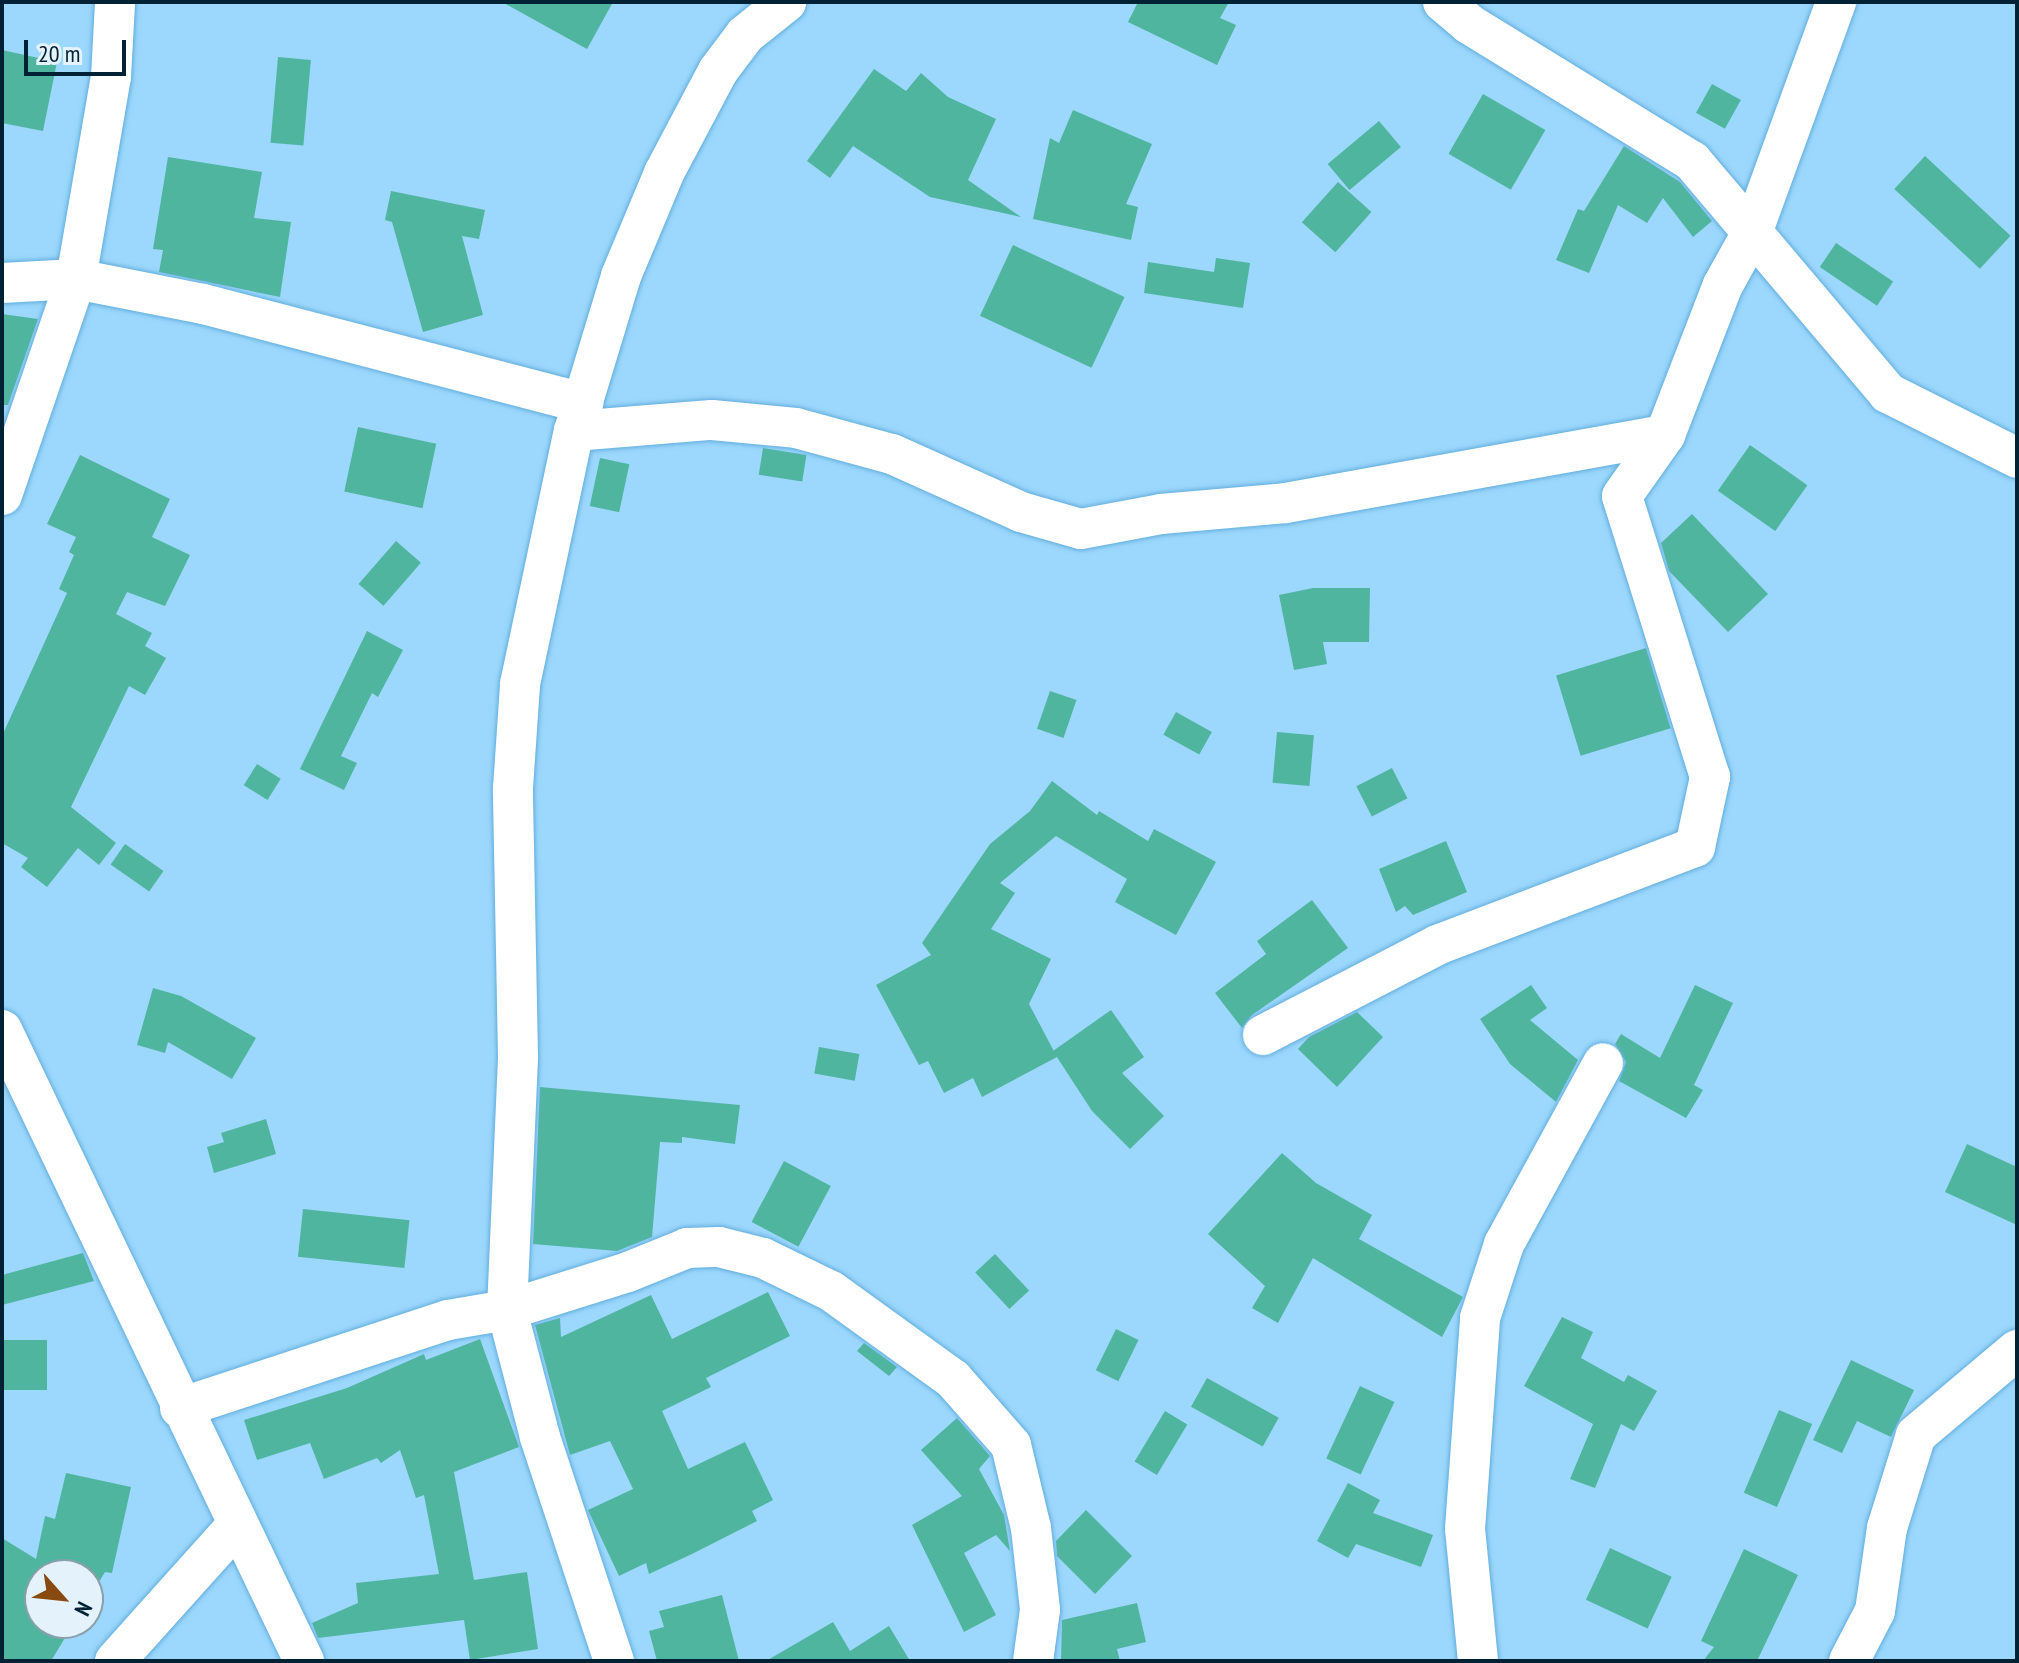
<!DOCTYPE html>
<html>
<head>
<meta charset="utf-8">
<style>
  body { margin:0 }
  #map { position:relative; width:2019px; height:1663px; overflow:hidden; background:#9cd7fd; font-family:"PT Sans Narrow",sans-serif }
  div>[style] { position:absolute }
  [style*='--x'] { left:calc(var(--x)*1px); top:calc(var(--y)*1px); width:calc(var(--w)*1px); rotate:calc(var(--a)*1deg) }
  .building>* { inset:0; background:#50b59f; transform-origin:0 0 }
  .roads { filter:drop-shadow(0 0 2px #62aedc) drop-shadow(0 0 2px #62aedc) }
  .minor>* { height:40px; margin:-20px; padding:0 20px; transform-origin:20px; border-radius:20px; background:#fff }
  span { translate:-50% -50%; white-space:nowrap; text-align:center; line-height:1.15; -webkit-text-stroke:8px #e3f2fb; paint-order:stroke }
  .frame { position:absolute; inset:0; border:4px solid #012234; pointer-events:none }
  .north { position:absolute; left:24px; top:1559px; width:80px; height:80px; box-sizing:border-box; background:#e3f2fb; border:2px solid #899fab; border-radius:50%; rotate:117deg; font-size:22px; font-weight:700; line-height:32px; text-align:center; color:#012234 }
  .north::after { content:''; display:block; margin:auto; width:28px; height:36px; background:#894a10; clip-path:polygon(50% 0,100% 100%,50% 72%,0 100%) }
  .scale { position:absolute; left:24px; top:40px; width:102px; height:36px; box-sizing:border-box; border:4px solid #012234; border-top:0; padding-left:10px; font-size:24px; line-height:28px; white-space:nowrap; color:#012234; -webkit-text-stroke:6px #e3f2fb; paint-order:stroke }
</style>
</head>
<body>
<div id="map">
  <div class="building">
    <i style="clip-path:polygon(502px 2px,613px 2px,587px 49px)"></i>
    <i style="clip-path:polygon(1138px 2px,1229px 2px,1220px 18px,1236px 25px,1217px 65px,1128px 22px)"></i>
    <i style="clip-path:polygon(2px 50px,57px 62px,43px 131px,2px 123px)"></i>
    <i style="left:278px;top:57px;width:33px;height:86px;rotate:5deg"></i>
    <i style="clip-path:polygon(874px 69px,906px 91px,921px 73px,948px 97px,996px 119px,968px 180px,1021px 217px,930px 197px,853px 146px,830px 178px,807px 161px)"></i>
    <i style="left:1712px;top:84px;width:33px;height:33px;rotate:29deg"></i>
    <i style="left:1483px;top:94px;width:72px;height:69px;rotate:30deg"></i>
    <i style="clip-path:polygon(1073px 110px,1152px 144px,1126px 204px,1138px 207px,1131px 240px,1033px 219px,1050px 138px,1059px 143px)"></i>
    <i style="left:1379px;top:121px;width:34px;height:67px;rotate:50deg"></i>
    <i style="clip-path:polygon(1624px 146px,1680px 182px,1712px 221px,1693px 237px,1663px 198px,1647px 223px,1618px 205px,1589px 273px,1556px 260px,1578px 209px,1584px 211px)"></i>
    <i style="left:1925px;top:156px;width:117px;height:45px;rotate:43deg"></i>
    <i style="clip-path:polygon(168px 157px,262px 172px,254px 218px,291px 222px,280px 297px,159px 272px,163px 250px,153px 249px)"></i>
    <i style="left:1338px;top:182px;width:45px;height:54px;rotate:42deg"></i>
    <i style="clip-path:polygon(391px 191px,485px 210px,479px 239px,462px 236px,483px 315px,423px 332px,392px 222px,385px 220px)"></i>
    <i style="left:1836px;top:243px;width:69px;height:29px;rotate:34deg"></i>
    <i style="left:1013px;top:245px;width:123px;height:78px;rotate:25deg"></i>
    <i style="clip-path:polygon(1216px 258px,1250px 263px,1243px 308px,1144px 293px,1148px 262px,1214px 272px)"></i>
    <i style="clip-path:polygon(2px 314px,38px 319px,8px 405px,2px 405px)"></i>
    <i style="left:358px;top:427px;width:80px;height:66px;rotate:12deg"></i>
    <i style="left:1750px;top:445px;width:70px;height:56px;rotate:35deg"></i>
    <i style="left:763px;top:448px;width:44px;height:27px;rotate:9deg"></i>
    <i style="clip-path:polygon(80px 455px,170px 499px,152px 537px,190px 555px,165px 606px,127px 592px,116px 614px,152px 633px,145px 646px,166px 658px,145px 695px,129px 686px,71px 807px,116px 843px,99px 865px,78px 848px,47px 887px,21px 867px,28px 858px,2px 843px,2px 736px,67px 593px,59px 589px,74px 555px,69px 552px,76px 537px,47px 524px)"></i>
    <i style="left:600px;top:458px;width:30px;height:49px;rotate:12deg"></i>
    <i style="clip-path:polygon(1692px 514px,1768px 594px,1728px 632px,1669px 571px,1661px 543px)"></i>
    <i style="left:396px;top:541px;width:33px;height:57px;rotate:41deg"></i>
    <i style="clip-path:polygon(1313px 588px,1370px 588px,1369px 642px,1323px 642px,1327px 664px,1294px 670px,1279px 595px)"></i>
    <i style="clip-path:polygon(367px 631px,403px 650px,378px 697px,372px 693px,341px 756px,357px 763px,344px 790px,300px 769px)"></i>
    <i style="left:1646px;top:648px;width:84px;height:94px;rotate:73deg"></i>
    <i style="left:1050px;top:691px;width:28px;height:40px;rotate:19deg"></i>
    <i style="left:1176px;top:712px;width:41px;height:26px;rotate:29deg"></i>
    <i style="left:1277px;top:732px;width:37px;height:51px;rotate:5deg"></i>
    <i style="left:257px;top:764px;width:28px;height:25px;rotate:32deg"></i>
    <i style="left:1392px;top:768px;width:34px;height:40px;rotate:63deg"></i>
    <i style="clip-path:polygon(1052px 781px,1097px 815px,1099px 811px,1148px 841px,1154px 829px,1216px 862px,1176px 935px,1115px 902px,1127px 879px,1056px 836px,1000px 883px,1015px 893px,991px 929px,1051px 959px,1029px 1004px,1057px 1057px,982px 1097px,973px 1078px,944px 1093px,928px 1061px,919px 1065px,876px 985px,931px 955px,922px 943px,990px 844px,1030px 811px)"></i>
    <i style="clip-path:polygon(1446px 841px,1467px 892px,1413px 915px,1405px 906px,1396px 912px,1379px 869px)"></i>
    <i style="left:125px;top:844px;width:47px;height:25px;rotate:35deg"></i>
    <i style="clip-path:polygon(1312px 900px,1348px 948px,1252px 1015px,1242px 1028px,1215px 993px,1266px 954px,1257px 941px)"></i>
    <i style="clip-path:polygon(1531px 985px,1547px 1008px,1530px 1020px,1578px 1060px,1556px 1102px,1510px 1064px,1480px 1019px)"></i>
    <i style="clip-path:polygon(1695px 985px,1733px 1003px,1694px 1085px,1703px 1090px,1686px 1118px,1619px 1081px,1626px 1062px,1615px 1044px,1621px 1034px,1660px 1058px)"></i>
    <i style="clip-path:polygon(153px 988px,181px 996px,256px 1038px,232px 1079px,168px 1042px,165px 1053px,137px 1045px)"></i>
    <i style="clip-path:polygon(1111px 1010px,1144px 1057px,1122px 1073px,1164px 1116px,1130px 1149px,1092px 1111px,1053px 1051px)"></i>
    <i style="clip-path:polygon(1357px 1012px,1383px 1037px,1337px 1087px,1298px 1049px,1309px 1037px)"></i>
    <i style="left:819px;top:1047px;width:41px;height:27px;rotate:10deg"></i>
    <i style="clip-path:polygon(540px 1087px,740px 1105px,735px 1144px,682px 1137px,682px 1143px,660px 1142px,652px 1237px,617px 1251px,533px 1244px)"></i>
    <i style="clip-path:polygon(266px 1119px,276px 1154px,214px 1173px,207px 1147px,224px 1142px,221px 1133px)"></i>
    <i style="clip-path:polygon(1967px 1144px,2017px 1167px,2017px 1225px,1945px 1192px)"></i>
    <i style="clip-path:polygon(1282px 1153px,1316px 1183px,1372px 1215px,1359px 1239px,1463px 1297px,1442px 1337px,1313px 1258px,1278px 1323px,1252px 1308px,1265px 1286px,1208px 1234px)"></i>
    <i style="left:784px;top:1161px;width:53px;height:69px;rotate:28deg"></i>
    <i style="left:303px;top:1209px;width:107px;height:48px;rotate:6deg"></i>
    <i style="clip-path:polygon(83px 1253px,94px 1281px,2px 1305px,2px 1275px)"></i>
    <i style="left:995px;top:1254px;width:50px;height:27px;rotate:47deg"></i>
    <i style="clip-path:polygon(768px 1292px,790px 1336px,706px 1378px,711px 1387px,662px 1411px,688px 1469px,745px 1442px,773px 1500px,752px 1511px,757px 1521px,692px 1554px,649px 1574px,646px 1563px,619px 1576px,588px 1510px,633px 1489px,610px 1441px,570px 1455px,535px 1325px,560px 1318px,561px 1337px,651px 1295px,672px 1339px)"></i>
    <i style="clip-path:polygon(1562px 1317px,1593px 1332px,1581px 1358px,1624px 1382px,1628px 1375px,1657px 1391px,1634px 1431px,1621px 1424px,1595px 1488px,1570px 1479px,1593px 1424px,1524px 1386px)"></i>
    <i style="left:1116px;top:1329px;width:25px;height:46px;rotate:26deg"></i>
    <i style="clip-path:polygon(480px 1339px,519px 1447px,454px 1472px,474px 1580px,527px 1572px,538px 1649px,470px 1660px,464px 1620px,318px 1638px,312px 1623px,358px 1603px,356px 1583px,439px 1574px,424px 1495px,416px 1498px,400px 1450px,381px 1463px,377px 1458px,324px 1479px,310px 1443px,257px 1460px,244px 1420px,347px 1388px,424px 1354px,426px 1360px)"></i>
    <i style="left:2px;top:1340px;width:45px;height:50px"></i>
    <i style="clip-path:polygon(864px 1343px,897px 1367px,889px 1376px,857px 1351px)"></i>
    <i style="clip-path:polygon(1851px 1360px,1914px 1390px,1891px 1437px,1857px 1421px,1842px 1453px,1813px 1440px)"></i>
    <i style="left:1207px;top:1378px;width:82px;height:33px;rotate:29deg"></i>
    <i style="left:1360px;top:1386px;width:38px;height:80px;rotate:25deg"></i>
    <i style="left:1779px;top:1410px;width:36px;height:90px;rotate:23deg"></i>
    <i style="left:1165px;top:1411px;width:26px;height:59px;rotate:31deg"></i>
    <i style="clip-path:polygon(957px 1418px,990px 1456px,979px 1469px,1004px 1515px,1010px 1551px,996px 1535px,964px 1553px,996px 1615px,964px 1632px,912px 1525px,962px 1496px,921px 1450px)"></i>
    <i style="clip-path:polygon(66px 1473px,131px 1487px,112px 1573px,105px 1572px,88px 1600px,88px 1575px,40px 1575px,40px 1623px,74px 1623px,51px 1661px,2px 1661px,2px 1538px,36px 1559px,45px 1516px,55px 1519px)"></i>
    <i style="clip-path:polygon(1348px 1483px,1380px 1500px,1373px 1513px,1433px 1535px,1421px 1567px,1356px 1544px,1348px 1558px,1317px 1541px)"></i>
    <i style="clip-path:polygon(1086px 1510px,1132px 1556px,1095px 1594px,1057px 1556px,1056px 1541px)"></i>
    <i style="left:1610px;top:1548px;width:68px;height:57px;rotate:25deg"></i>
    <i style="clip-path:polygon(1744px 1549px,1798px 1575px,1757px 1661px,1703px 1661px,1714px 1647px,1701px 1641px)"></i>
    <i style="clip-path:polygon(722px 1595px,739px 1661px,657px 1661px,649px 1631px,664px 1627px,659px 1611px)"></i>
    <i style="clip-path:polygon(1137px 1603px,1146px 1642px,1117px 1649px,1120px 1661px,1061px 1661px,1062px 1620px)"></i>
    <i style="clip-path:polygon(833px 1622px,850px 1651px,889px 1626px,910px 1661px,766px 1661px)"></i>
  </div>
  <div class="roads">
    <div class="minor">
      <i style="--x:1443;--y:2;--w:34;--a:40"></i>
      <i style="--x:1469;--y:24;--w:262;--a:31.6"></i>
      <i style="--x:1692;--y:161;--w:304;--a:49.8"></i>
      <i style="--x:1888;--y:393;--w:144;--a:26.7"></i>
      <i style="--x:2;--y:283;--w:74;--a:-3.1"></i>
      <i style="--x:76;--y:279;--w:129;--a:11.1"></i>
      <i style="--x:203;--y:304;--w:393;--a:14.6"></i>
      <i style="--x:574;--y:431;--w:138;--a:-4.6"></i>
      <i style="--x:712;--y:420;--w:84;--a:5.4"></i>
      <i style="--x:796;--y:428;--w:99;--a:15.2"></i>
      <i style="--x:892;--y:454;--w:141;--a:24.2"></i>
      <i style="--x:1021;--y:512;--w:62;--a:15.8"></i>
      <i style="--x:1081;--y:529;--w:81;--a:-10.6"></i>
      <i style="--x:1161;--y:514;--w:125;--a:-5"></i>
      <i style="--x:1286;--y:503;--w:385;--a:-10.2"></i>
      <i style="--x:1665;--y:435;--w:161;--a:-68.9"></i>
      <i style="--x:1723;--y:285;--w:60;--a:-60.9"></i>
      <i style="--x:1752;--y:233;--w:246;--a:-70"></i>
      <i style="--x:2;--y:495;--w:228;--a:-71.1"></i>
      <i style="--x:76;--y:279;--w:205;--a:-80.2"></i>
      <i style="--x:111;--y:77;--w:75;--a:-86.9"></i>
      <i style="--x:2;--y:1030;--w:700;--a:64.42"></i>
      <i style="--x:1263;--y:1035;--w:196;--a:-27.3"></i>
      <i style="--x:1437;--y:945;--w:276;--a:-20.8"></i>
      <i style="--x:1695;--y:847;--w:72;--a:-77.9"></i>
      <i style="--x:1710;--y:777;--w:294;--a:-107.4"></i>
      <i style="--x:1622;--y:496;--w:75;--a:-54.8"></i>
      <i style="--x:180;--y:1408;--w:282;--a:-18.2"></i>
      <i style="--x:448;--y:1320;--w:60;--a:-9.6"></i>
      <i style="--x:507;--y:1310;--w:127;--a:-17.4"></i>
      <i style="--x:628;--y:1272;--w:64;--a:-22.1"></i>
      <i style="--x:687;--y:1248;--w:32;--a:-2"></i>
      <i style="--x:719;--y:1247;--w:45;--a:14"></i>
      <i style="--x:763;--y:1258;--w:76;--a:25.9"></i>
      <i style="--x:831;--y:1291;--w:150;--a:35.8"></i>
      <i style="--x:953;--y:1379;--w:88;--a:48.7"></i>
      <i style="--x:1011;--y:1445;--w:85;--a:76.5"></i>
      <i style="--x:1031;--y:1528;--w:82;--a:83.7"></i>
      <i style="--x:1040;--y:1610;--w:51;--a:97.8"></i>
      <i style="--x:115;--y:1661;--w:183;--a:-48.1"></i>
      <i style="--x:614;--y:1661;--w:236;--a:-108.3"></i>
      <i style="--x:540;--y:1437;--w:131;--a:-104.6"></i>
      <i style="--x:507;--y:1310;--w:254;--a:-87.5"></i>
      <i style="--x:518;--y:1056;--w:268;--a:-91.1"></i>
      <i style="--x:513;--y:788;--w:104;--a:-86.1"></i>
      <i style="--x:520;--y:684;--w:259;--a:-78"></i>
      <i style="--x:574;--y:431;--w:162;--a:-73.1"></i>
      <i style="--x:621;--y:276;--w:112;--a:-67.3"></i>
      <i style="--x:664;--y:173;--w:115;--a:-62.1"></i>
      <i style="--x:718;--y:71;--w:45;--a:-53.1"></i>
      <i style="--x:745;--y:35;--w:53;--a:-38.8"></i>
      <i style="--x:1478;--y:1661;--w:133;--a:-95.6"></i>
      <i style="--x:1465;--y:1529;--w:212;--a:-85.9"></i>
      <i style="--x:1480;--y:1318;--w:78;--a:-72"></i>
      <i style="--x:1504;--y:1244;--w:206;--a:-61.3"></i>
      <i style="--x:1849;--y:1661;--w:56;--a:-62.5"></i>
      <i style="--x:1875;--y:1611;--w:84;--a:-81.8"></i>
      <i style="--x:1887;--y:1528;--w:97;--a:-72.7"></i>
      <i style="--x:1916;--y:1435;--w:132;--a:-40.1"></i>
    </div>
  </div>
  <div class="frame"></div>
  <div class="north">N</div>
  <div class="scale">20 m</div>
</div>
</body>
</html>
